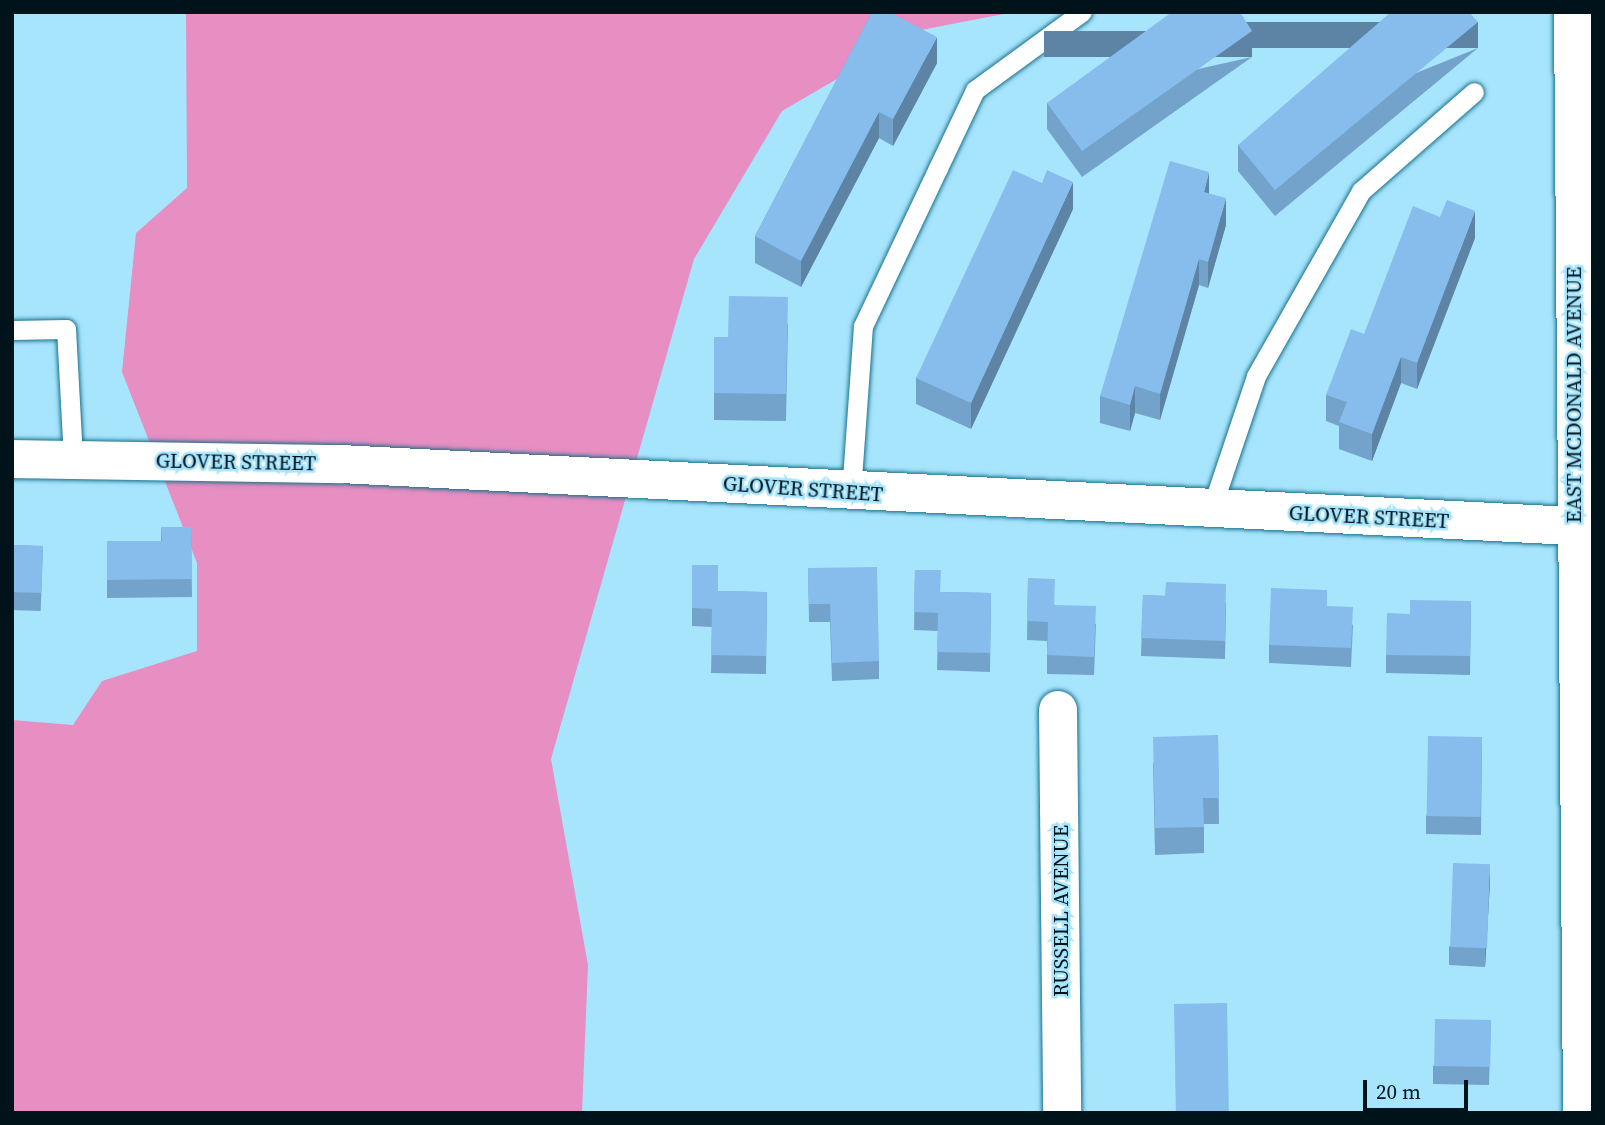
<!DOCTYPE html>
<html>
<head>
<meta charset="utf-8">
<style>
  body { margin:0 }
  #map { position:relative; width:1605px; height:1125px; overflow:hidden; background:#a7e5fd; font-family:"Source Serif 4",serif }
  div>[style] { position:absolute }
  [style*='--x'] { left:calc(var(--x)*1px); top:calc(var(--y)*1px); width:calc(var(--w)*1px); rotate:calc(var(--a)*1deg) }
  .green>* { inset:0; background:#e78ec2 }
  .roads { filter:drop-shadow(0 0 2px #18708c) drop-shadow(0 0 2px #18708c) }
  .lane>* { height:19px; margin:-9.5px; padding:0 9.5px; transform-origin:9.5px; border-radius:9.5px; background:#fff }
  .street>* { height:38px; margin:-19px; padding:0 19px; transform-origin:19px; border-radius:19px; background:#fff }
  .wall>* { inset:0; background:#73a3cb; transform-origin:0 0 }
  .shaded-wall>* { inset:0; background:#5e84a5; transform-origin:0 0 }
  .building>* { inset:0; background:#86bdec; transform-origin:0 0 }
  span { translate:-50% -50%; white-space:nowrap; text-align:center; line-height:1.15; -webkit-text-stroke:5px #a7e5fd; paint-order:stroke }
  .street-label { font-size:21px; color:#00131b }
  .frame { position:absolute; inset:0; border:14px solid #00131b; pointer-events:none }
  .scale { position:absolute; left:1363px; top:1080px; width:105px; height:32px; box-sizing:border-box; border:4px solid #00131b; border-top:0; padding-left:9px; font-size:21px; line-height:24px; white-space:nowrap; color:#00131b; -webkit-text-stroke:5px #a7e5fd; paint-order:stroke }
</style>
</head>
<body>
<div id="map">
  <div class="green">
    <i style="clip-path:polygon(186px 12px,1014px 12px,921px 30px,782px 111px,694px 259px,551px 759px,588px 965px,582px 1113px,12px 1113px,12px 720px,73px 725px,102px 681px,197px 651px,197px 563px,122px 372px,136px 233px,187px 188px)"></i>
  </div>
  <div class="roads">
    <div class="lane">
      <i style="--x:12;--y:330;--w:54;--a:-1.1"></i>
      <i style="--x:66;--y:329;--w:130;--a:86.9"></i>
      <i style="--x:851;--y:493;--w:167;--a:-85.9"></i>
      <i style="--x:863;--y:326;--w:175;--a:-64.6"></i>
      <i style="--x:938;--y:168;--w:86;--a:-64.6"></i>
      <i style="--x:975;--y:90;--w:132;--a:-36.1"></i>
      <i style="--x:1211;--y:510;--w:141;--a:-71.4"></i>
      <i style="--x:1256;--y:376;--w:213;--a:-60.4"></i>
      <i style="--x:1361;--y:191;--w:150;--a:-41.2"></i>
    </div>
    <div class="street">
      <i style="--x:1573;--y:12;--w:1101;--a:89.53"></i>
      <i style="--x:12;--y:459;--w:328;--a:0.9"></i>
      <i style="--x:340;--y:464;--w:1255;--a:2.88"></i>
      <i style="--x:1058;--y:710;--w:403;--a:89.4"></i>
    </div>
  </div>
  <div class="wall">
    <i style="clip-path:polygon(872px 12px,937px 63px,893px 146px,879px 138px,801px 287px,755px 263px,755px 236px)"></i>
    <i style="clip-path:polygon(1478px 48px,1275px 216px,1238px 171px,1238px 145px)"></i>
    <i style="clip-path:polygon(1252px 57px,1082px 177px,1047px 129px,1047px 103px)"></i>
    <i style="clip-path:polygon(1209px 193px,1226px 225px,1208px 288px,1199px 285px,1160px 420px,1135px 413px,1130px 431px,1100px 423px,1100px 396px)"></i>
    <i style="clip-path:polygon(1073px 209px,971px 429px,916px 404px,916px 378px)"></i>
    <i style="clip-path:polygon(1475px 238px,1417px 389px,1401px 383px,1372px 461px,1339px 449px,1339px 426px,1326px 421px,1326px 395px,1364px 334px)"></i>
    <i style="clip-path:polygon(788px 324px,786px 421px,714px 420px,714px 337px,728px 337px)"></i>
    <i style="clip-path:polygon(161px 527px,191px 527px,192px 597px,107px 598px,107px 541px,161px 541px)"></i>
    <i style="left:12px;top:545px;width:31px;height:65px;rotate:2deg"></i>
    <i style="clip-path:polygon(692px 565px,718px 591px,767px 592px,766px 674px,711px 673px,712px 627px,692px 626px)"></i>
    <i style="clip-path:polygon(808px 568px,879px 661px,879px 679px,832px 681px,830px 622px,809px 622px)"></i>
    <i style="clip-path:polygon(915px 570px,940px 592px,991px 593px,990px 672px,937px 670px,938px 631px,914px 630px)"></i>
    <i style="clip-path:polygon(1028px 578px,1055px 605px,1096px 624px,1094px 675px,1047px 674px,1047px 641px,1027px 640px)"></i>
    <i style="clip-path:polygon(1143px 595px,1165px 596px,1226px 603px,1225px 659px,1141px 656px)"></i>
    <i style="clip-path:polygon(1471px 601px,1470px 675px,1386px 673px,1386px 655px,1410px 614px)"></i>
    <i style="clip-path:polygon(1327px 606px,1353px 625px,1351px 667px,1269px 663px,1269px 645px)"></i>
    <i style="clip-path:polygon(1218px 735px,1219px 824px,1204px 824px,1204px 853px,1155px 855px,1153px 763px)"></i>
    <i style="clip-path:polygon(1482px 737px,1481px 835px,1426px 834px,1426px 816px)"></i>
    <i style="clip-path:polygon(1490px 882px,1485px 967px,1449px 965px,1449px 947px)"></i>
    <i style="clip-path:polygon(1491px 1020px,1489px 1085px,1433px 1084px,1433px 1066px)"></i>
  </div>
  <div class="shaded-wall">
    <i style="left:1478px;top:22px;width:26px;height:264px;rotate:90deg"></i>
    <i style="left:1252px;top:31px;width:26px;height:208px;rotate:90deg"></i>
    <i style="clip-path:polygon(937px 37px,937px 63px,893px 146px,893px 119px)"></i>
    <i style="clip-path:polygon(879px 112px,879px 138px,801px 287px,801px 261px)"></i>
    <i style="clip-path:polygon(1209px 172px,1209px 199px,1204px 192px)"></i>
    <i style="clip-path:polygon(1073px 182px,1073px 209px,971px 429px,971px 403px)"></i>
    <i style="clip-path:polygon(1226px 198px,1226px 225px,1208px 288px,1208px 262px)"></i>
    <i style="clip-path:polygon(1475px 211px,1475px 238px,1417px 389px,1417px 363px)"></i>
    <i style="clip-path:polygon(1199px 259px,1199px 285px,1160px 420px,1160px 394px)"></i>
    <i style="clip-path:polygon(1401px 357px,1401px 383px,1372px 461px,1372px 434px)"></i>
    <i style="clip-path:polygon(1135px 386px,1135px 413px,1130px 431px,1130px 405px)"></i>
    <i style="clip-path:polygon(1490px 864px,1490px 882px,1485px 967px,1485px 949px)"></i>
  </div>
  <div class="building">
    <i style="clip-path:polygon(872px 12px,889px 12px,937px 37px,893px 119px,879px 112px,801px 261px,755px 236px)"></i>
    <i style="clip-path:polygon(1172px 12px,1240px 12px,1252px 31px,1082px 151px,1047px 103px)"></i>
    <i style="clip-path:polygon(1391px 12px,1469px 12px,1478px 22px,1275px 190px,1238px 145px)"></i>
    <i style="clip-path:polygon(1170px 161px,1209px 172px,1204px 192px,1226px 198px,1208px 262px,1199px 259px,1160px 394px,1135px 386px,1130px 405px,1100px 396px)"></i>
    <i style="clip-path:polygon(1013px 170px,1042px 183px,1047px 170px,1073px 182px,971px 403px,916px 378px)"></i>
    <i style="clip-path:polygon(1447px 200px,1475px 211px,1417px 363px,1401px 357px,1372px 434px,1339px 422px,1347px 402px,1326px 395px,1351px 329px,1364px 334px,1413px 206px,1440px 217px)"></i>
    <i style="clip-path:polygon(729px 296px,788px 297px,786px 394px,714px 393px,714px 337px,728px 337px)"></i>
    <i style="clip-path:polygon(161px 527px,191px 527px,192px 579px,107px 580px,107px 541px,162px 541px)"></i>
    <i style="left:12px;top:545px;width:31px;height:47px;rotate:2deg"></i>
    <i style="clip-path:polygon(692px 565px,718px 565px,718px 591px,767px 592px,766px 656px,711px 655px,712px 609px,692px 608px)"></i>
    <i style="clip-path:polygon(877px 567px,879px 661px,832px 663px,830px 604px,809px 604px,808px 568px)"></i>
    <i style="clip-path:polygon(915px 570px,941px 570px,940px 592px,991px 593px,990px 653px,937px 652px,938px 613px,914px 612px)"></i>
    <i style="clip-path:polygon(1028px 578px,1055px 579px,1054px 605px,1096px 606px,1094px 657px,1047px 655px,1048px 622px,1027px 621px)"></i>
    <i style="clip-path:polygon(1166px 582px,1226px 584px,1225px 641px,1141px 638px,1143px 595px,1165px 596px)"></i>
    <i style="clip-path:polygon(1271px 588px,1327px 590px,1327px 606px,1353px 607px,1351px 648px,1269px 645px)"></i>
    <i style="clip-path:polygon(1410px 600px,1471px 601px,1470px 656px,1386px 655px,1387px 613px,1410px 614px)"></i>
    <i style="clip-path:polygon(1218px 735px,1219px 798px,1203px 798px,1204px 827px,1155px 828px,1153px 737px)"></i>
    <i style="left:1428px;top:736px;width:54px;height:80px;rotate:1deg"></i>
    <i style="left:1453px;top:863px;width:37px;height:84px;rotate:2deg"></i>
    <i style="left:1227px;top:1003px;width:110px;height:53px;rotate:89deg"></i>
    <i style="left:1435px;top:1019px;width:56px;height:47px;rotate:1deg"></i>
  </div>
  <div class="street-label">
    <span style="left:1574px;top:395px;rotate:-90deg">EAST MCDONALD AVENUE</span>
    <span style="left:236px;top:462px;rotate:1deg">GLOVER STREET</span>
    <span style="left:803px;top:489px;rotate:4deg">GLOVER STREET</span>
    <span style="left:1369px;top:517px;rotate:3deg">GLOVER STREET</span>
    <span style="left:1061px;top:911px;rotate:-90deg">RUSSELL AVENUE</span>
  </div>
  <div class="frame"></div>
  <div class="scale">20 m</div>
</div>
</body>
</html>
